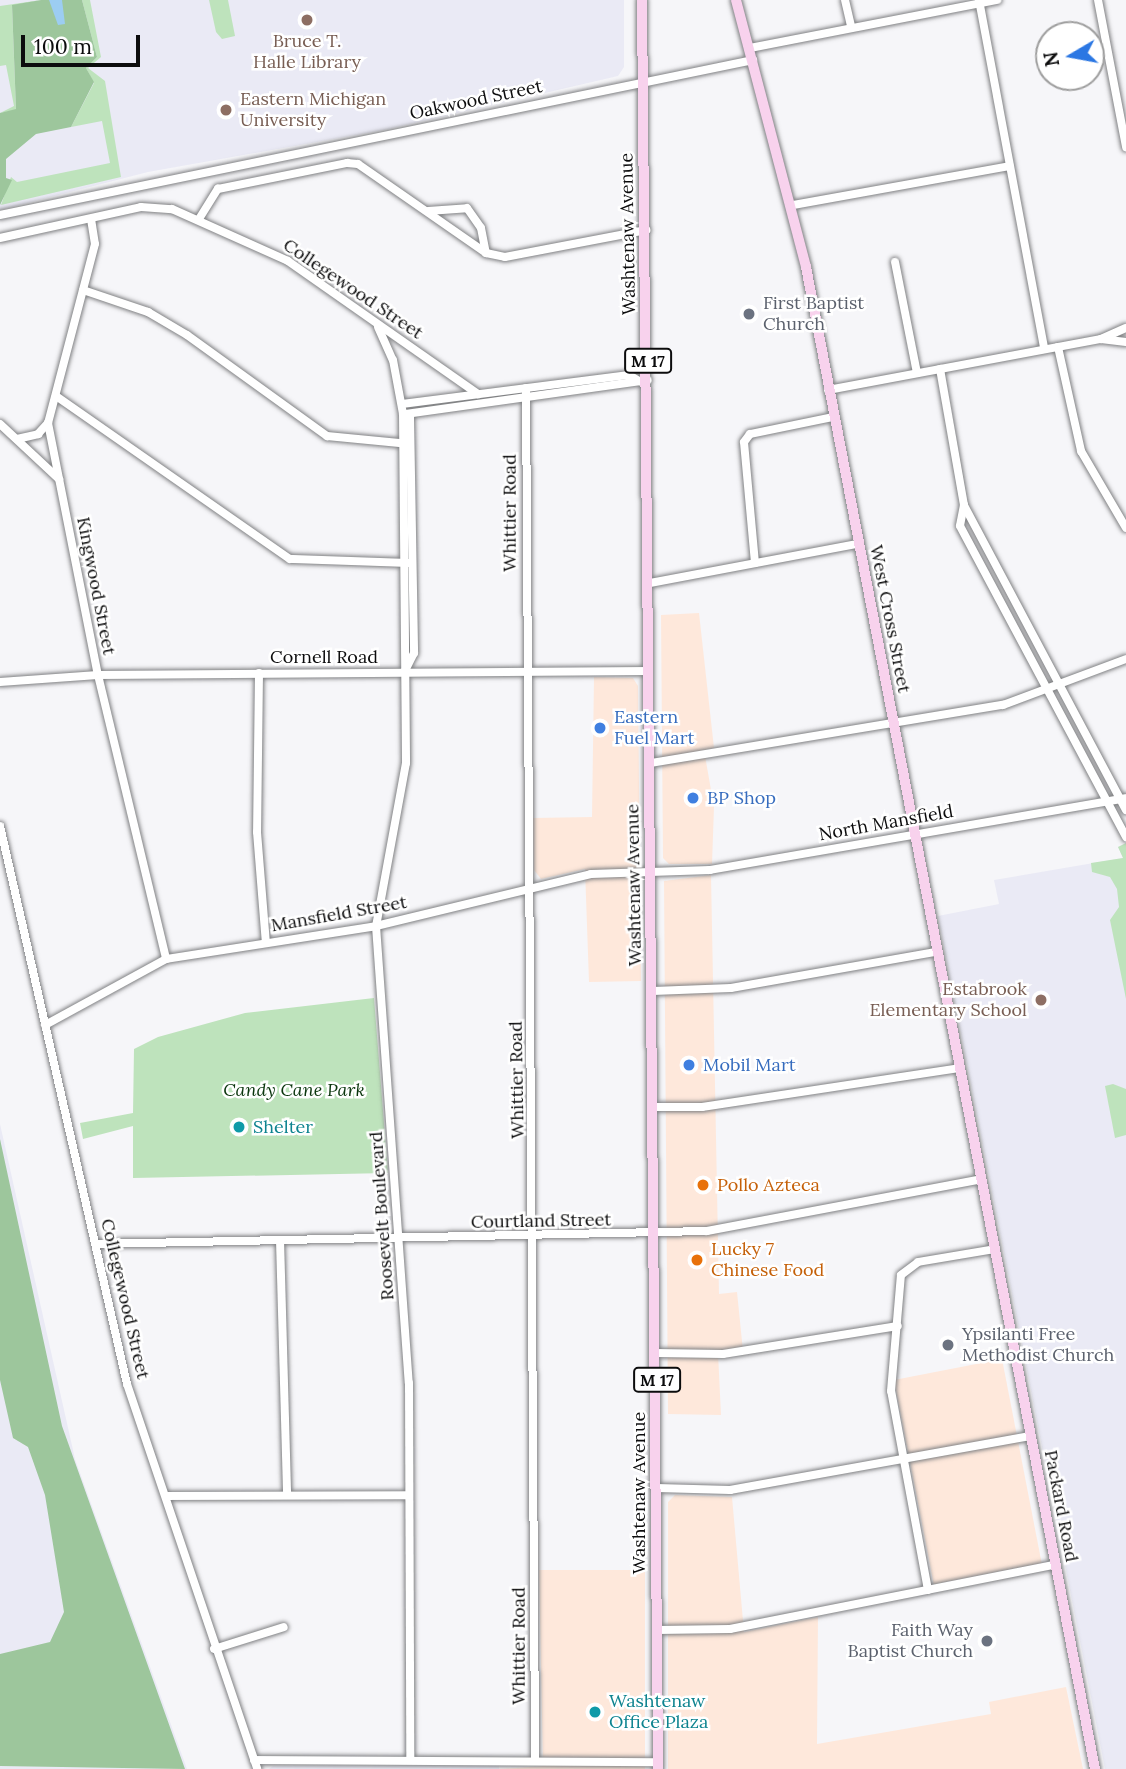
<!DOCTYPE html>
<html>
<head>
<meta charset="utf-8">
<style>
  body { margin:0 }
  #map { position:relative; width:1126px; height:1769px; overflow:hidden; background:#f6f6f9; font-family:Lora,serif }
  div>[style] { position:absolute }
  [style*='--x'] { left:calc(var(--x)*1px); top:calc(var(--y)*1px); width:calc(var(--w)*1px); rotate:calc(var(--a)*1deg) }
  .commercial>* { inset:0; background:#fee8db; transform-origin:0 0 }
  .built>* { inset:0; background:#eaeaf5 }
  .green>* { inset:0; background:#bee3bc }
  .forest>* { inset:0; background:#9dc69c }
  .water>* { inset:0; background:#9ccdf2 }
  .roads { filter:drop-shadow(0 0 2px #808183) drop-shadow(0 0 2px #808183) }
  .minor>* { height:8px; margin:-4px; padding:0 4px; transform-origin:4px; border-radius:4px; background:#fff }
  .major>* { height:10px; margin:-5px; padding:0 5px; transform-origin:5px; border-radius:5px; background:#f8d2ed }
  .dots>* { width:19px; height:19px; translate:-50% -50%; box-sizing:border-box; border:4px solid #fff; border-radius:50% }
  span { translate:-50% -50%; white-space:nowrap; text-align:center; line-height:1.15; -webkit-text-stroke:5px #fff; paint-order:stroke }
  .shield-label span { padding:2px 5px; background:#fff; border:2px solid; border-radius:5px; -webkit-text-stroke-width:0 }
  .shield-label { font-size:16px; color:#0c0c0d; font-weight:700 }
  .education-label { font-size:18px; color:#785e54 }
  .left { translate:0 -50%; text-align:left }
  .right { translate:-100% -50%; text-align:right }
  .street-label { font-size:18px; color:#0c0c0d }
  .worship-label { font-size:18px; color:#5b616d }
  .shop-label { font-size:18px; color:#366cbe }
  .park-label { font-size:18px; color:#0a360d; font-style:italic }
  .culture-label { font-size:18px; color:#0d838f }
  .food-label { font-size:18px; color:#c56008 }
  .north { position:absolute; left:1035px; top:21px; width:70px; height:70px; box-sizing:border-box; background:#fff; border:2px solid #9e9e9e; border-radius:50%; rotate:260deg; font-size:19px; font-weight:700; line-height:28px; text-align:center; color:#0c0c0d }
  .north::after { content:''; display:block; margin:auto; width:24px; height:32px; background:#2b77e3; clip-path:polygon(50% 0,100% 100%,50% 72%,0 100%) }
  .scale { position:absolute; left:21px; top:35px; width:119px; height:32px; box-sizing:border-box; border:4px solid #0c0c0d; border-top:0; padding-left:9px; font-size:21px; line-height:24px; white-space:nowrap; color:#0c0c0d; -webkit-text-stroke:5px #fff; paint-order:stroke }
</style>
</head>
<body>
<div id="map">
  <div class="commercial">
    <i style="clip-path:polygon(699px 613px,714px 748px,704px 750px,714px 807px,712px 864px,669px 864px,663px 858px,661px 615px)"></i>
    <i style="clip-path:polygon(594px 677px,633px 678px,638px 686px,641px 981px,589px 982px,585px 869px,541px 879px,534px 870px,533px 818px,592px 817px)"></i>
    <i style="clip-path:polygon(711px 875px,719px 1294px,737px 1292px,743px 1351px,718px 1353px,721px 1415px,668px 1414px,664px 881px)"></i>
    <i style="left:1002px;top:1359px;width:208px;height:110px;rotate:79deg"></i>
    <i style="clip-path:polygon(675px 1495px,732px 1497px,744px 1632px,818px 1617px,817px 1744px,991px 1714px,989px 1702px,1066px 1687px,1083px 1769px,668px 1769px,668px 1502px)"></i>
    <i style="clip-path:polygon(539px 1570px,645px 1570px,645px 1769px,499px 1769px,543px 1766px)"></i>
  </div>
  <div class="built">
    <i style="clip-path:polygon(0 0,624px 0,624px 67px,618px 76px,384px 130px,148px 172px,0 210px)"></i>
    <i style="clip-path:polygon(1126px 843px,1126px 1769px,1105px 1769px,938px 916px,999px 904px,994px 880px,1123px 858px,1118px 847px)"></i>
    <i style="clip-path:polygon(0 1124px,75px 1459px,187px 1769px,0 1769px)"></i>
    <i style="clip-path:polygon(499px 1765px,499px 1769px,269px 1769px,273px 1766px)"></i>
  </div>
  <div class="green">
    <i style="clip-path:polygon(41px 0,12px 6px,16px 110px,0 113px,14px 106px,6px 65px,0 66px,0 6px)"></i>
    <i style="clip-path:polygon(82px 0,90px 0,101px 57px,88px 68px,105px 81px,121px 177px,1px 205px,11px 177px,17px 182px,110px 163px,102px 121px,71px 127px,94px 83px,86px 68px,97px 57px)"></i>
    <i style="clip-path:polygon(209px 0,228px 0,235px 36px,222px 39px,216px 32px)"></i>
    <i style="clip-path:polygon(1126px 843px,1126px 999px,1110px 920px,1119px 907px,1117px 889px,1110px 877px,1092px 872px,1091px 863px,1123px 858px,1118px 847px)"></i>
    <i style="clip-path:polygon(374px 998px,388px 1173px,133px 1178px,133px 1126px,83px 1139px,80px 1123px,133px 1113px,134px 1049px,158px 1037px,245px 1013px)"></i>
    <i style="clip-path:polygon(1113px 1084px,1126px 1089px,1126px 1135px,1115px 1138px,1105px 1086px)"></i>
  </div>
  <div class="forest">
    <i style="clip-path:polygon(41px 0,82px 0,97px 57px,86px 68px,94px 82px,71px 127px,36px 134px,6px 159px,6px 178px,12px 180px,0 205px,0 113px,16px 109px,12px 5px)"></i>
    <i style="clip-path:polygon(0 1139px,62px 1426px,185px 1769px,0 1766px,0 1654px,50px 1642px,64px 1612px,45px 1495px,28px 1447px,13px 1438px,0 1380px)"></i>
  </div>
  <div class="water">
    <i style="clip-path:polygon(49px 0,62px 0,65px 24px,58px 25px)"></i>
  </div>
  <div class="roads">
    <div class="minor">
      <i style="--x:845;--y:0;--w:28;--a:77"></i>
      <i style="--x:979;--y:0;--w:355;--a:79.4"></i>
      <i style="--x:1098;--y:0;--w:150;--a:79.2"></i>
      <i style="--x:750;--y:48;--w:252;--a:-11"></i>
      <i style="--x:793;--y:205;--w:220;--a:-10.2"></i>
      <i style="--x:428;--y:211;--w:39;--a:-4"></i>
      <i style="--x:467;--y:208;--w:24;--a:55"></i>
      <i style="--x:481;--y:228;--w:25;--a:79"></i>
      <i style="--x:0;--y:215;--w:769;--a:-11.63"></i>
      <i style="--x:91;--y:219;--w:25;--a:81"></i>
      <i style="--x:95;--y:244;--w:185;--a:104.7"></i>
      <i style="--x:48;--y:423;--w:257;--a:78.8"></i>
      <i style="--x:98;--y:675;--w:292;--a:76.5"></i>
      <i style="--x:199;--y:219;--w:36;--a:-58"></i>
      <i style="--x:218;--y:189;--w:132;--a:-11.4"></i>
      <i style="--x:347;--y:163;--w:11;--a:5"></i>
      <i style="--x:358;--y:164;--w:156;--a:34.8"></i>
      <i style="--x:486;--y:253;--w:19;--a:12"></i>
      <i style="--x:505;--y:257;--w:144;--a:-10.8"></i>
      <i style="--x:0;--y:238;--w:144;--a:-12.4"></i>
      <i style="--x:141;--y:207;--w:31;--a:4"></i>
      <i style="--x:172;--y:209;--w:127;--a:24.1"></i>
      <i style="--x:288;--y:261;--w:232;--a:35"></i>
      <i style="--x:895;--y:262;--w:113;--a:78.8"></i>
      <i style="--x:83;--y:290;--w:69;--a:18.7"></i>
      <i style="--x:148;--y:312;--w:45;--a:30.5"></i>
      <i style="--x:187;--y:335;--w:173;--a:35.8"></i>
      <i style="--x:327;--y:436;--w:83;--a:5.5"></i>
      <i style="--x:378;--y:327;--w:36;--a:66"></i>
      <i style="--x:393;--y:360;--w:55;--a:79.5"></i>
      <i style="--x:403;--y:414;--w:349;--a:89.5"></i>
      <i style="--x:406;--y:763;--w:166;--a:100.4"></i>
      <i style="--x:376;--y:926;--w:458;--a:85.9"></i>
      <i style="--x:409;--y:1383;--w:377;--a:89.8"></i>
      <i style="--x:1101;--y:339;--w:25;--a:7"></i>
      <i style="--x:1058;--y:347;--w:107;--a:77.5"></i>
      <i style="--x:1081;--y:451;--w:89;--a:59.7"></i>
      <i style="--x:940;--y:369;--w:138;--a:80"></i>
      <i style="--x:526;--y:388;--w:1372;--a:89.62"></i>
      <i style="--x:828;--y:390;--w:278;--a:-10.6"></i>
      <i style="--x:1101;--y:339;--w:27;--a:-24"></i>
      <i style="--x:56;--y:396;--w:285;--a:34.9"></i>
      <i style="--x:290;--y:559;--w:122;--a:1.9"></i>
      <i style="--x:402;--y:404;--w:229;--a:-7.3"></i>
      <i style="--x:629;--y:375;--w:12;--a:31"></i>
      <i style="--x:403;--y:414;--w:8;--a:30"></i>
      <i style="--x:410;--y:418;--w:235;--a:89"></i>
      <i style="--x:414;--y:653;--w:20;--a:117"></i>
      <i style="--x:406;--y:414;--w:244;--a:-8"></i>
      <i style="--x:0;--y:424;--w:81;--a:43"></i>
      <i style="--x:17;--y:439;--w:22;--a:-13"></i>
      <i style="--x:38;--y:434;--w:15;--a:-48"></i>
      <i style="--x:755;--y:563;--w:121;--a:-95.2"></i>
      <i style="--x:744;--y:442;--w:10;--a:-53"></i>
      <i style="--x:750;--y:434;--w:85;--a:-11.6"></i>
      <i style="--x:650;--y:583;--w:211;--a:-10.7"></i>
      <i style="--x:259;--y:673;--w:159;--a:90.7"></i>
      <i style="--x:257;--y:832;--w:111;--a:85.4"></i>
      <i style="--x:0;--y:682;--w:98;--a:-4.1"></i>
      <i style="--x:98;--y:675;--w:551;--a:-0.42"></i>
      <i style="--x:651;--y:763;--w:357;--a:-9.4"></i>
      <i style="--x:1003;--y:705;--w:131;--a:-20.5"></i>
      <i style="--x:1126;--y:810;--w:345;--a:-118"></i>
      <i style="--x:964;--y:505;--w:21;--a:101"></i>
      <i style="--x:960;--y:526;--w:353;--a:61.9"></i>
      <i style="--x:0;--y:826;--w:572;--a:77.18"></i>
      <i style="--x:127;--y:1384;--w:406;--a:71.3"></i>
      <i style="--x:653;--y:991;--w:78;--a:-2.2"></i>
      <i style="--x:731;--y:988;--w:208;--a:-10"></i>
      <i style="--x:45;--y:1025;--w:138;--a:-28.6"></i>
      <i style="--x:166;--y:959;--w:213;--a:-8.9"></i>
      <i style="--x:376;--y:926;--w:221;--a:-13.6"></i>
      <i style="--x:591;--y:874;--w:119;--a:-1.9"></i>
      <i style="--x:710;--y:870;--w:422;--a:-9.8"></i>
      <i style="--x:654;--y:1107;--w:48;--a:0"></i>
      <i style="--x:702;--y:1107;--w:260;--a:-8.6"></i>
      <i style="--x:280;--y:1240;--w:254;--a:88.4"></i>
      <i style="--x:96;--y:1244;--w:611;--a:-1.22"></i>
      <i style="--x:707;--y:1231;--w:279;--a:-10.7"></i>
      <i style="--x:656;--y:1353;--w:67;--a:0.9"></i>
      <i style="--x:723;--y:1354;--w:177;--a:-9.1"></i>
      <i style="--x:657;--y:1488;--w:73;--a:1.6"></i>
      <i style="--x:730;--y:1490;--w:305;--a:-10.2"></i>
      <i style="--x:166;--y:1496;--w:242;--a:-0.2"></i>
      <i style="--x:928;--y:1590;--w:202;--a:-100.5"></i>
      <i style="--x:891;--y:1391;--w:116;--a:-85.1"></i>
      <i style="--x:901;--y:1275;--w:21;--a:-37"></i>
      <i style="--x:918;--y:1262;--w:78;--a:-9.6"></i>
      <i style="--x:657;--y:1630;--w:73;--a:-0.8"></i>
      <i style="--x:730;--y:1629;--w:330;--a:-11.2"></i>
      <i style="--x:214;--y:1649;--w:73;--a:-17.4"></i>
      <i style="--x:254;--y:1760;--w:404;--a:0.3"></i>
    </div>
    <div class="major">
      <i style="--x:642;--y:0;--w:1769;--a:89.48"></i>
      <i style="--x:736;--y:0;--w:276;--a:75.3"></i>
      <i style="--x:806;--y:267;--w:1530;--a:79.11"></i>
    </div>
  </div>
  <div class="dots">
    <i style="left:307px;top:20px;background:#8d6e63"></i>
    <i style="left:226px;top:110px;background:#8d6e63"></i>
    <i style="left:749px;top:314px;background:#6b7280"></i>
    <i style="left:600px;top:728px;background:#3f7fe0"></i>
    <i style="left:693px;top:798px;background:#3f7fe0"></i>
    <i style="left:1041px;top:1000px;background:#8d6e63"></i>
    <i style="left:689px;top:1065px;background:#3f7fe0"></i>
    <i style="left:239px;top:1127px;background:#0f9aa8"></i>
    <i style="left:703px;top:1185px;background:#e8710a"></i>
    <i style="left:697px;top:1260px;background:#e8710a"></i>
    <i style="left:948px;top:1345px;background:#6b7280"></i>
    <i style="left:987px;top:1641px;background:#6b7280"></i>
    <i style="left:595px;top:1712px;background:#0f9aa8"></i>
  </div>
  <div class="shield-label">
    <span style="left:648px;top:361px">M 17</span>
    <span style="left:657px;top:1380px">M 17</span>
  </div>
  <div class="education-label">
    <span style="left:307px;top:52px">Bruce T.<br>Halle Library</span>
    <span class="left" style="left:240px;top:110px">Eastern Michigan<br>University</span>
    <span class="right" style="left:1027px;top:1000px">Estabrook<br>Elementary School</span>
  </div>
  <div class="street-label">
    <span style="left:476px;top:100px;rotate:-12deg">Oakwood Street</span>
    <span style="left:628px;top:234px;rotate:-91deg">Washtenaw Avenue</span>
    <span style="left:353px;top:289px;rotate:34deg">Collegewood Street</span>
    <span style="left:510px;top:513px;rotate:-90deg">Whittier Road</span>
    <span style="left:96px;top:586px;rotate:79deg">Kingwood Street</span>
    <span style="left:890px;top:619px;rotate:79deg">West Cross Street</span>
    <span style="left:324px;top:657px">Cornell Road</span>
    <span style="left:886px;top:823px;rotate:-10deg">North Mansfield</span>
    <span style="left:634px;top:885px;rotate:-91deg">Washtenaw Avenue</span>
    <span style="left:339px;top:914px;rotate:-10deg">Mansfield Street</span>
    <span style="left:517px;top:1080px;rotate:-91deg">Whittier Road</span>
    <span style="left:382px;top:1216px;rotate:-94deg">Roosevelt Boulevard</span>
    <span style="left:541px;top:1221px;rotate:-1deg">Courtland Street</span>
    <span style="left:125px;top:1299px;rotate:77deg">Collegewood Street</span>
    <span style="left:639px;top:1493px;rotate:-90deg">Washtenaw Avenue</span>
    <span style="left:1061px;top:1506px;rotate:79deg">Packard Road</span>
    <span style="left:519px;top:1646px;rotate:-90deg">Whittier Road</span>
  </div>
  <div class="worship-label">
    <span class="left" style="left:763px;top:314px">First Baptist<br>Church</span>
    <span class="left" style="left:962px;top:1345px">Ypsilanti Free<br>Methodist Church</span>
    <span class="right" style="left:973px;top:1641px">Faith Way<br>Baptist Church</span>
  </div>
  <div class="shop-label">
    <span class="left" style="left:614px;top:728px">Eastern<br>Fuel Mart</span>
    <span class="left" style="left:707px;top:798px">BP Shop</span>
    <span class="left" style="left:703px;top:1065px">Mobil Mart</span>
  </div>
  <div class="park-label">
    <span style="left:294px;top:1090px">Candy Cane Park</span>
  </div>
  <div class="culture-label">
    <span class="left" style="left:253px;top:1127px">Shelter</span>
    <span class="left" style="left:609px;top:1712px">Washtenaw<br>Office Plaza</span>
  </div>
  <div class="food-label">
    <span class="left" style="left:717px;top:1185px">Pollo Azteca</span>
    <span class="left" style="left:711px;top:1260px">Lucky 7<br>Chinese Food</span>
  </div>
  <div class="north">N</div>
  <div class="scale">100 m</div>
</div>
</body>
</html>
